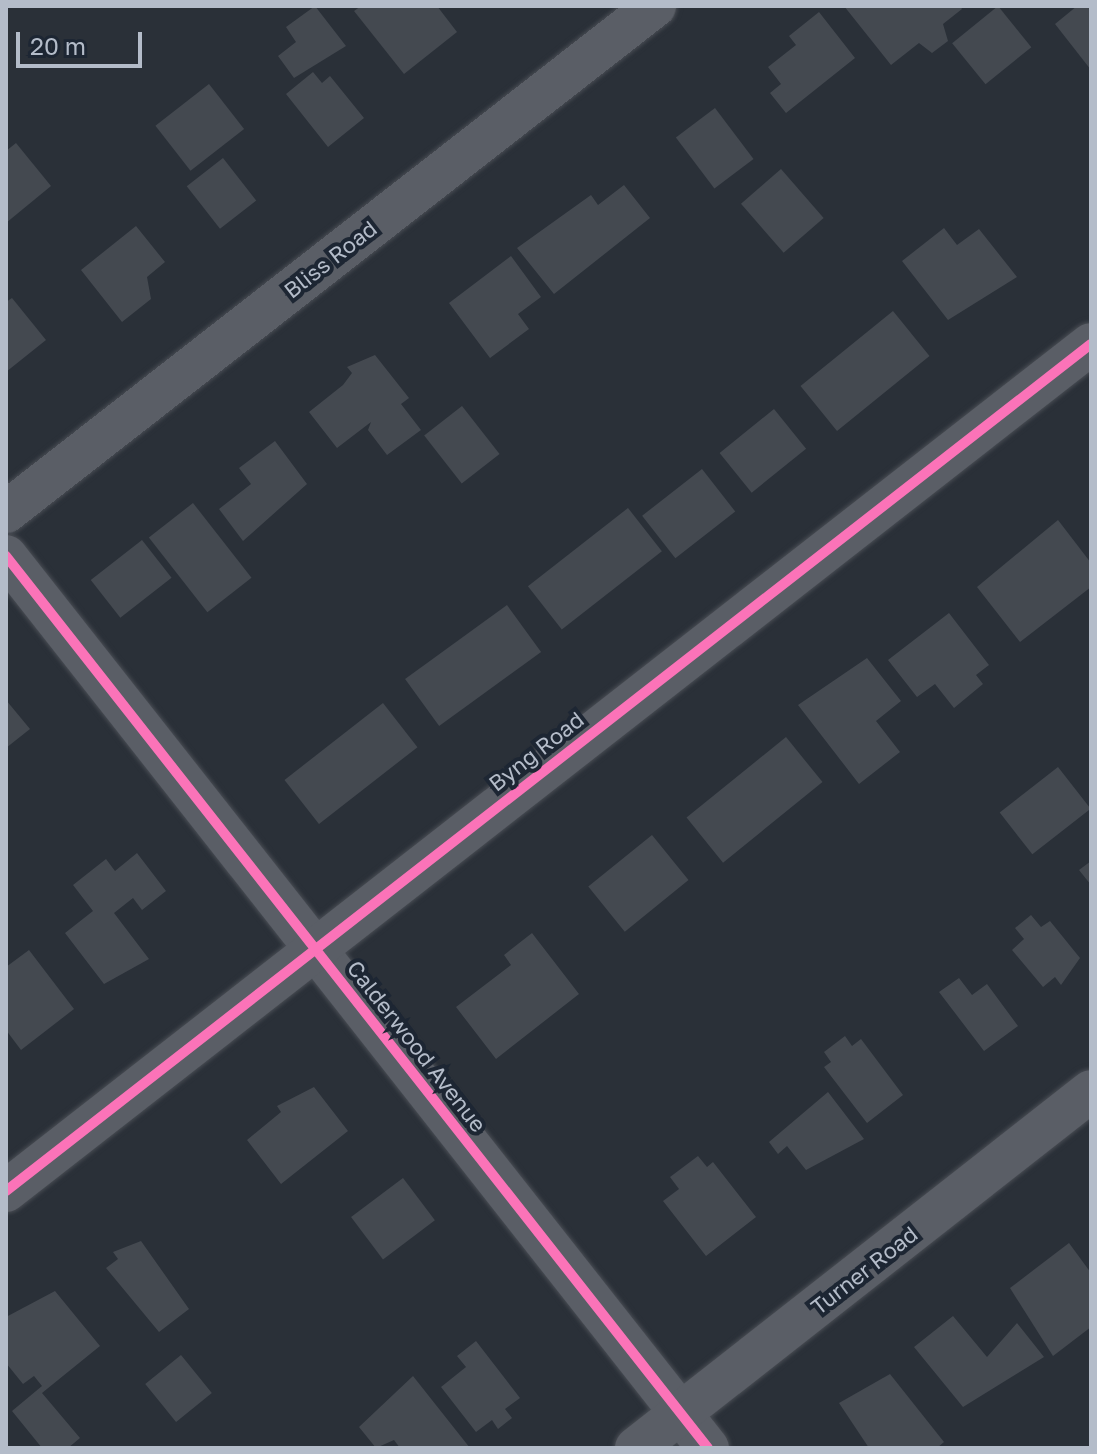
<!DOCTYPE html>
<html>
<head>
<meta charset="utf-8">
<style>
  body { margin:0 }
  #map { position:relative; width:1097px; height:1454px; overflow:hidden; background:#2a3038; font-family:"Golos Text",sans-serif }
  div>[style] { position:absolute }
  [style*='--x'] { left:calc(var(--x)*1px); top:calc(var(--y)*1px); width:calc(var(--w)*1px); rotate:calc(var(--a)*1deg) }
  .building>* { inset:0; background:#444950; transform-origin:0 0 }
  .roads { filter:drop-shadow(0 0 2px #484c53) drop-shadow(0 0 2px #484c53) }
  .street>* { height:42px; margin:-21px; padding:0 21px; transform-origin:21px; border-radius:21px; background:#5a5e66 }
  .cycleway>* { height:10px; margin:-5px; padding:0 5px; transform-origin:5px; border-radius:5px; background:#fb73b8 }
  span { translate:-50% -50%; white-space:nowrap; text-align:center; line-height:1.15; -webkit-text-stroke:8px #1d2633; paint-order:stroke }
  .street-label { font-size:22px; color:#b4bcc9 }
  .frame { position:absolute; inset:0; border:8px solid #b4bcc9; pointer-events:none }
  .scale { position:absolute; left:16px; top:32px; width:126px; height:36px; box-sizing:border-box; border:4px solid #b4bcc9; border-top:0; padding-left:10px; font-size:24px; line-height:28px; white-space:nowrap; color:#b4bcc9; -webkit-text-stroke:6px #1d2633; paint-order:stroke }
</style>
</head>
<body>
<div id="map">
  <div class="building">
    <i style="clip-path:polygon(315px 6px,346px 46px,294px 78px,278px 56px,296px 42px,286px 27px)"></i>
    <i style="clip-path:polygon(361px 6px,437px 6px,457px 32px,404px 74px,354px 11px)"></i>
    <i style="clip-path:polygon(844px 6px,960px 6px,962px 9px,943px 24px,948px 41px,932px 53px,919px 43px,891px 65px)"></i>
    <i style="left:998px;top:6px;width:53px;height:59px;rotate:51deg"></i>
    <i style="clip-path:polygon(1077px 6px,1091px 6px,1091px 70px,1055px 24px)"></i>
    <i style="clip-path:polygon(819px 12px,855px 58px,786px 113px,770px 93px,781px 84px,768px 67px,796px 45px,789px 36px)"></i>
    <i style="clip-path:polygon(313px 72px,322px 83px,330px 76px,364px 118px,328px 147px,286px 94px)"></i>
    <i style="left:209px;top:84px;width:57px;height:68px;rotate:52deg"></i>
    <i style="left:715px;top:108px;width:64px;height:49px;rotate:53deg"></i>
    <i style="clip-path:polygon(16px 143px,51px 186px,6px 223px,6px 151px)"></i>
    <i style="left:223px;top:158px;width:54px;height:46px;rotate:52deg"></i>
    <i style="left:781px;top:169px;width:65px;height:53px;rotate:49deg"></i>
    <i style="clip-path:polygon(624px 185px,650px 218px,554px 294px,517px 248px,591px 195px,598px 205px)"></i>
    <i style="clip-path:polygon(136px 226px,165px 262px,147px 277px,151px 299px,122px 322px,81px 270px)"></i>
    <i style="clip-path:polygon(944px 228px,957px 245px,979px 229px,1017px 277px,948px 320px,902px 261px)"></i>
    <i style="clip-path:polygon(511px 256px,541px 297px,518px 314px,529px 329px,490px 358px,449px 303px)"></i>
    <i style="clip-path:polygon(12px 298px,46px 340px,6px 372px,6px 302px)"></i>
    <i style="left:893px;top:311px;width:58px;height:119px;rotate:51deg"></i>
    <i style="clip-path:polygon(375px 355px,409px 398px,401px 404px,421px 430px,387px 455px,368px 430px,371px 422px,337px 448px,309px 412px,343px 385px,352px 373px,347px 367px)"></i>
    <i style="left:462px;top:406px;width:61px;height:48px;rotate:52deg"></i>
    <i style="left:774px;top:409px;width:51px;height:70px;rotate:51deg"></i>
    <i style="clip-path:polygon(275px 441px,307px 484px,243px 541px,219px 509px,251px 484px,239px 468px)"></i>
    <i style="left:702px;top:469px;width:54px;height:76px;rotate:52deg"></i>
    <i style="left:193px;top:503px;width:95px;height:56px;rotate:52deg"></i>
    <i style="left:628px;top:508px;width:55px;height:127px;rotate:52deg"></i>
    <i style="clip-path:polygon(1058px 520px,1091px 563px,1091px 587px,1020px 642px,977px 587px)"></i>
    <i style="left:142px;top:540px;width:48px;height:65px;rotate:52deg"></i>
    <i style="left:507px;top:605px;width:58px;height:126px;rotate:54deg"></i>
    <i style="clip-path:polygon(949px 613px,989px 665px,976px 675px,983px 684px,954px 708px,935px 684px,917px 697px,888px 660px)"></i>
    <i style="clip-path:polygon(867px 658px,901px 701px,876px 721px,900px 752px,859px 784px,798px 705px)"></i>
    <i style="clip-path:polygon(6px 700px,30px 729px,6px 748px)"></i>
    <i style="left:383px;top:703px;width:56px;height:125px;rotate:52deg"></i>
    <i style="left:786px;top:737px;width:58px;height:128px;rotate:51deg"></i>
    <i style="left:1058px;top:767px;width:53px;height:74px;rotate:52deg"></i>
    <i style="left:652px;top:835px;width:58px;height:82px;rotate:51deg"></i>
    <i style="clip-path:polygon(137px 853px,166px 891px,142px 910px,133px 898px,114px 913px,149px 959px,104px 984px,65px 933px,93px 911px,73px 885px,106px 859px,115px 871px)"></i>
    <i style="clip-path:polygon(1091px 861px,1091px 885px,1079px 870px)"></i>
    <i style="clip-path:polygon(1031px 915px,1041px 927px,1050px 921px,1080px 958px,1061px 985px,1055px 977px,1043px 987px,1012px 950px,1024px 939px,1015px 928px)"></i>
    <i style="clip-path:polygon(532px 933px,579px 994px,496px 1059px,456px 1007px,511px 965px,504px 955px)"></i>
    <i style="clip-path:polygon(29px 950px,74px 1009px,21px 1050px,6px 1030px,6px 967px)"></i>
    <i style="clip-path:polygon(959px 978px,972px 995px,987px 984px,1018px 1026px,984px 1051px,939px 992px)"></i>
    <i style="clip-path:polygon(845px 1036px,852px 1046px,861px 1039px,903px 1095px,867px 1123px,824px 1067px,831px 1062px,824px 1052px)"></i>
    <i style="clip-path:polygon(314px 1087px,348px 1131px,281px 1184px,247px 1140px,281px 1112px,277px 1106px)"></i>
    <i style="clip-path:polygon(828px 1092px,864px 1139px,806px 1170px,787px 1146px,778px 1154px,769px 1142px)"></i>
    <i style="clip-path:polygon(698px 1156px,707px 1167px,713px 1162px,756px 1217px,706px 1256px,663px 1201px,679px 1189px,670px 1177px)"></i>
    <i style="left:403px;top:1178px;width:53px;height:65px;rotate:53deg"></i>
    <i style="clip-path:polygon(141px 1241px,189px 1309px,159px 1332px,106px 1268px,118px 1259px,113px 1252px)"></i>
    <i style="clip-path:polygon(1069px 1243px,1091px 1273px,1091px 1327px,1053px 1356px,1010px 1288px)"></i>
    <i style="clip-path:polygon(55px 1291px,100px 1346px,42px 1393px,80px 1438px,68px 1448px,42px 1448px,12px 1411px,42px 1386px,34px 1376px,23px 1384px,6px 1363px,6px 1317px)"></i>
    <i style="clip-path:polygon(953px 1316px,987px 1357px,1017px 1323px,1044px 1357px,963px 1407px,914px 1347px)"></i>
    <i style="clip-path:polygon(476px 1341px,520px 1398px,505px 1409px,512px 1418px,498px 1429px,492px 1420px,476px 1432px,441px 1387px,466px 1367px,457px 1356px)"></i>
    <i style="left:181px;top:1355px;width:49px;height:46px;rotate:51deg"></i>
    <i style="clip-path:polygon(890px 1374px,944px 1442px,937px 1448px,869px 1448px,839px 1403px)"></i>
    <i style="clip-path:polygon(413px 1376px,470px 1448px,400px 1448px,394px 1440px,376px 1448px,359px 1427px)"></i>
  </div>
  <div class="roads">
    <div class="street">
      <i style="--x:6;--y:512;--w:823;--a:-37.94"></i>
      <i style="--x:6;--y:556;--w:1135;--a:51.8"></i>
      <i style="--x:6;--y:1191;--w:1376;--a:-37.98"></i>
      <i style="--x:636;--y:1448;--w:578;--a:-38.12"></i>
    </div>
  </div>
  <div class="cycleway">
    <i style="--x:6;--y:556;--w:1135;--a:51.8"></i>
    <i style="--x:6;--y:1191;--w:1376;--a:-37.98"></i>
  </div>
  <div class="street-label">
    <span style="left:330px;top:259px;rotate:-38deg">Bliss Road</span>
    <span style="left:536px;top:751px;rotate:-38deg">Byng Road</span>
    <span style="left:417px;top:1046px;rotate:52deg">Calderwood Avenue</span>
    <span style="left:864px;top:1270px;rotate:-38deg">Turner Road</span>
  </div>
  <div class="frame"></div>
  <div class="scale">20 m</div>
</div>
</body>
</html>
